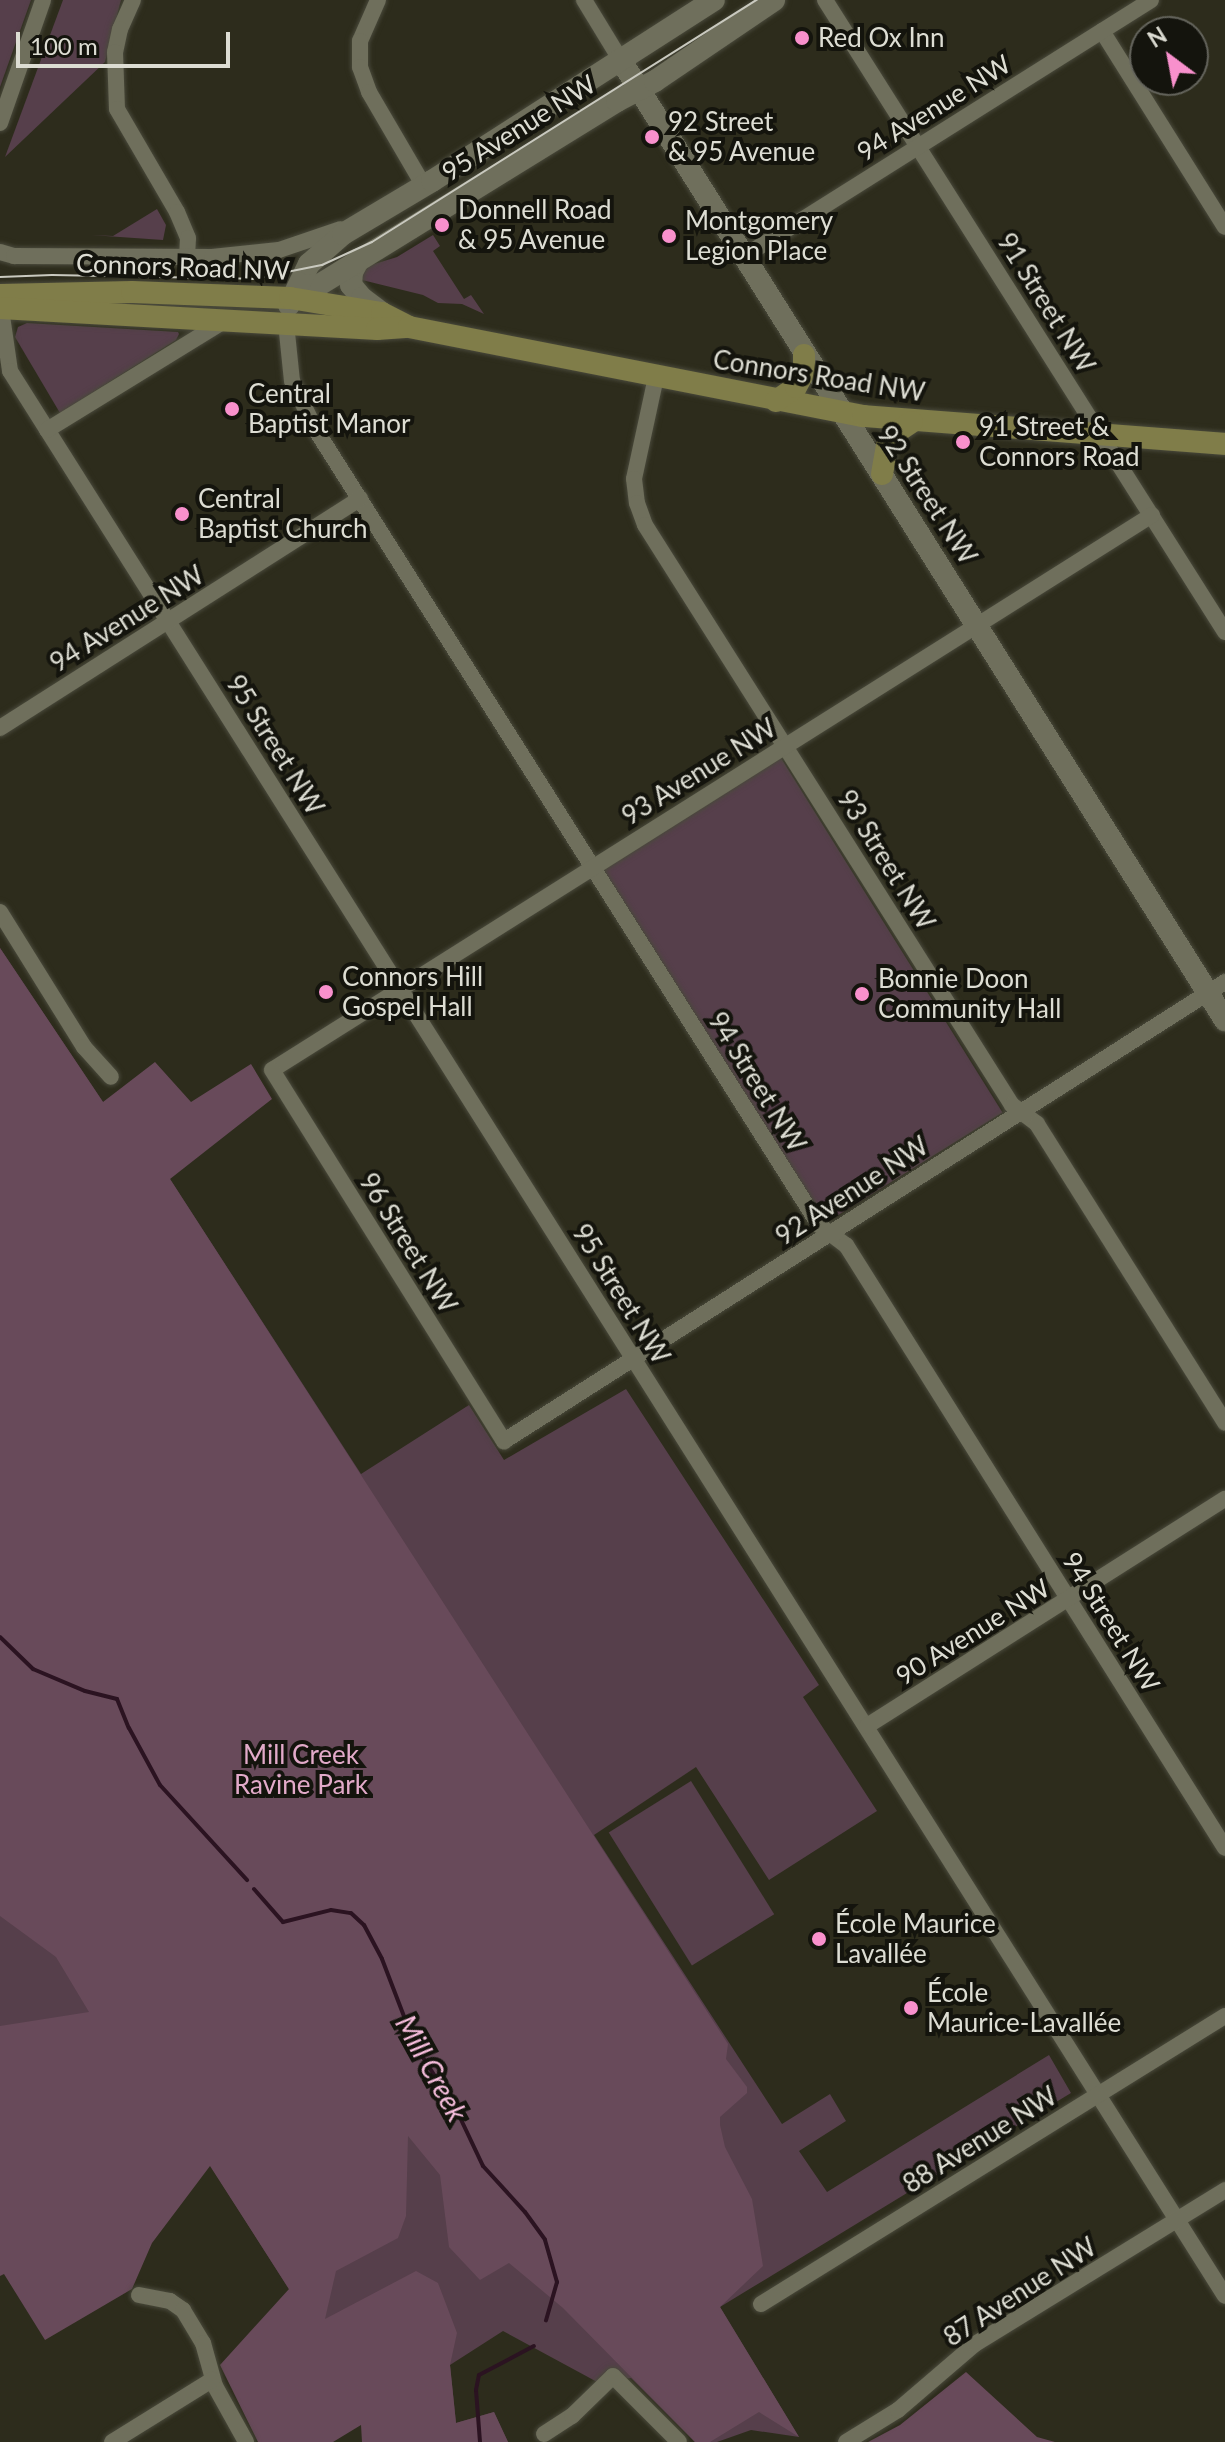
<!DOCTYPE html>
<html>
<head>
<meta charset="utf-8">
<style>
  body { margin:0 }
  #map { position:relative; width:1225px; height:2442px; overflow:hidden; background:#2d2c1c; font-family:Lato,sans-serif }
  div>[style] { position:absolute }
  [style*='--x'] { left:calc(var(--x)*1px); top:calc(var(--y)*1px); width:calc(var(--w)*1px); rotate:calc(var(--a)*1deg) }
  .green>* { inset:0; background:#563f4b; transform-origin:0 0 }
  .forest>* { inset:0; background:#684a5a }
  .stream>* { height:4px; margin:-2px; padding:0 2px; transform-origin:2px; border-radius:2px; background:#2b1321 }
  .roads { filter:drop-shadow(0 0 2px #49493b) drop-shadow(0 0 2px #49493b) }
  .minor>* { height:16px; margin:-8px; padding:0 8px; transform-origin:8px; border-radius:8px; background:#6f6f5c }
  .tertiary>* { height:22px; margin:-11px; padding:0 11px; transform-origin:11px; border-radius:11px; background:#6f6f5c }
  .secondary>* { height:22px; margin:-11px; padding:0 11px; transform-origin:11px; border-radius:11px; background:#807d49 }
  .tram>* { height:2px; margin:-1px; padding:0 1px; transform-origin:1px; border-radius:1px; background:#c9c9bf }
  .dots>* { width:22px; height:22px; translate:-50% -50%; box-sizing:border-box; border:4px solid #14140d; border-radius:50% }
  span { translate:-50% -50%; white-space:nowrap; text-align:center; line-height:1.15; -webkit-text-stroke:8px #14140d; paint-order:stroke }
  .poi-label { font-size:26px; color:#ddddd3 }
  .left { translate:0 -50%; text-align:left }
  .street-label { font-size:26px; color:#ddddd3 }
  .park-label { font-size:26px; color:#e2aac9 }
  .water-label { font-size:28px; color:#f7bedd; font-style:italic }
  .north { position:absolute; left:1129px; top:16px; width:80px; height:80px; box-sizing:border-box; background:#14140d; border:2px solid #64645c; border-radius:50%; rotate:328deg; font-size:22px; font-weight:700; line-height:32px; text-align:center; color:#ddddd3 }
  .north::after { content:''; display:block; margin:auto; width:28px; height:36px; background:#f890cc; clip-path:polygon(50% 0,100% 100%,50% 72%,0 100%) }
  .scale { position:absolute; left:16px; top:32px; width:214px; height:36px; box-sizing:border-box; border:4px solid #ddddd3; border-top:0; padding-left:10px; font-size:24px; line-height:28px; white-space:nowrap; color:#ddddd3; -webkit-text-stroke:6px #14140d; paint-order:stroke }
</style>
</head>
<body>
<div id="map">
  <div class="green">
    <i style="clip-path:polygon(0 0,31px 0,0 87px)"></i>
    <i style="clip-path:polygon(63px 0,121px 0,105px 62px,5px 157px)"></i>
    <i style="clip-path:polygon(157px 209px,166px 225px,163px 240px,91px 235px,113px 236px)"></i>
    <i style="clip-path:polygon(433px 235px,440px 246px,433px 251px,464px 299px,471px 295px,484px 314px,462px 304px,438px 303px,423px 295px,362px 280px,363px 272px,371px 265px,397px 257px)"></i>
    <i style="clip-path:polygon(27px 323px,178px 332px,179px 334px,176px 340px,60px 413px,15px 337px,18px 327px)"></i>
    <i style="left:781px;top:758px;width:418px;height:210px;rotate:58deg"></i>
    <i style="clip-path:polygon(0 948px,103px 1102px,170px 1179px,361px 1474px,469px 1405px,504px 1460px,626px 1389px,819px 1685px,803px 1697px,877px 1811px,769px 1880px,696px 1767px,594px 1835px,782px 2124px,830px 2094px,846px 2121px,799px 2151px,827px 2192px,1049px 2055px,1071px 2093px,720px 2307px,799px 2437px,751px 2430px,717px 2442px,695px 2442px,631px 2378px,599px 2383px,503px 2331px,450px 2365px,456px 2423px,494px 2412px,508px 2442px,386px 2442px,210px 2165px,0 2256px)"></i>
    <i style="left:691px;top:1781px;width:157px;height:97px;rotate:58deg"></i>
  </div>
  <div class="forest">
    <i style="clip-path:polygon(0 948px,103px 1102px,155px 1062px,191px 1102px,251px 1064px,272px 1099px,170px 1179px,728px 2044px,726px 2059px,747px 2087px,747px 2093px,720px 2117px,720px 2125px,725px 2147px,752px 2199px,763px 2266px,720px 2307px,799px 2437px,759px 2412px,710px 2442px,695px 2442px,563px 2308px,509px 2263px,480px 2280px,449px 2247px,440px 2175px,408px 2136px,406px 2216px,398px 2238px,336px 2271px,325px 2319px,416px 2271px,438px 2283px,457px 2333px,450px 2365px,456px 2423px,494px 2412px,508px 2442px,362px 2442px,361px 2425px,333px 2442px,258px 2442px,220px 2365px,289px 2289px,210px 2166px,152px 2243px,132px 2289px,45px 2340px,4px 2274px,0 2276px,0 2026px,89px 2012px,56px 1957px,0 1916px)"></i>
    <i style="clip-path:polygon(966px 2372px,1037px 2437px,1055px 2442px,868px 2442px,900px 2425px)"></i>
  </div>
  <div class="stream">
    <i style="--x:0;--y:1637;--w:46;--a:44.1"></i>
    <i style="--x:33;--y:1669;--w:56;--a:22.9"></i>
    <i style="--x:85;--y:1691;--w:33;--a:14"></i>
    <i style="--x:117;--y:1699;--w:31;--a:68"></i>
    <i style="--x:129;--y:1728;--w:65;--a:61.5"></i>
    <i style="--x:160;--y:1785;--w:129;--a:47.5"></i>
    <i style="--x:254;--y:1889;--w:44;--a:48.7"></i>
    <i style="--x:283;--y:1922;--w:49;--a:-14"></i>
    <i style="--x:331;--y:1910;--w:20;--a:9"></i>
    <i style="--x:351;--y:1913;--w:18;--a:43"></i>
    <i style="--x:364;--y:1925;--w:38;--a:62"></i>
    <i style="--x:382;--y:1959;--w:92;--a:69"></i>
    <i style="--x:415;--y:2045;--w:76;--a:57.4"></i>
    <i style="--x:456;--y:2109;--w:63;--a:64.7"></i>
    <i style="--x:483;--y:2166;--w:62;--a:47.6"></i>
    <i style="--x:525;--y:2212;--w:34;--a:54"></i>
    <i style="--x:545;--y:2240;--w:44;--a:74.1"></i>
    <i style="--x:557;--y:2282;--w:40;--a:106"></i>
    <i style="--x:480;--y:2442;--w:52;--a:-94.4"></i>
    <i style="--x:476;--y:2390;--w:15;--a:-79"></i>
    <i style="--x:479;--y:2375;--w:62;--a:-27.8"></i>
  </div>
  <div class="roads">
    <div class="minor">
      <i style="--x:133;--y:0;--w:32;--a:114"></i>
      <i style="--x:120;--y:29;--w:24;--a:102"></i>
      <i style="--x:115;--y:52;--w:57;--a:88"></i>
      <i style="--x:117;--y:109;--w:119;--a:59.8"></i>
      <i style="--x:177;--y:212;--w:28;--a:67"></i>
      <i style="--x:188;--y:238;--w:19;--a:93"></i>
      <i style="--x:378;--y:0;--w:45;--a:113.7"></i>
      <i style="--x:360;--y:41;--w:26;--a:90"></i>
      <i style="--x:360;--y:67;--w:27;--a:70"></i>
      <i style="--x:369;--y:92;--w:109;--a:59.7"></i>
      <i style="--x:584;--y:0;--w:69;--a:58.6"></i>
      <i style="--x:825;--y:0;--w:748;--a:57.67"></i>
      <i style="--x:1102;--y:31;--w:231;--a:57.9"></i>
      <i style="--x:0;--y:123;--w:130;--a:-70.7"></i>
      <i style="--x:0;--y:252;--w:15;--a:16"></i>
      <i style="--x:14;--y:256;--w:198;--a:0.3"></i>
      <i style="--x:212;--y:257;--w:67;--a:-6"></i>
      <i style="--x:279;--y:250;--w:65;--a:-18.7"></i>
      <i style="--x:743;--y:257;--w:482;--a:-32.2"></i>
      <i style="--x:1;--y:309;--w:63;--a:81.7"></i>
      <i style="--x:10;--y:371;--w:2276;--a:57.74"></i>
      <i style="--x:286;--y:323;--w:58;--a:84.1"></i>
      <i style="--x:292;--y:381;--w:51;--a:64.4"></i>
      <i style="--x:314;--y:427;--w:944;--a:57.67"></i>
      <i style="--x:819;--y:1225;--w:34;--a:37"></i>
      <i style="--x:846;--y:1245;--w:712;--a:57.85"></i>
      <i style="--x:656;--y:377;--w:104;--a:102.2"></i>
      <i style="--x:634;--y:479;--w:24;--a:83"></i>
      <i style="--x:637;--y:503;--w:23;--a:70"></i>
      <i style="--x:645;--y:525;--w:686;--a:57.68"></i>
      <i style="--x:1012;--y:1105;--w:31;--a:37"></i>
      <i style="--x:1037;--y:1124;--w:353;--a:57.8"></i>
      <i style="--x:47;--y:430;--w:210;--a:-31.6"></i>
      <i style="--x:1152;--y:515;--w:1040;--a:147.76"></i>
      <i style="--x:272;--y:1070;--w:438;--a:58"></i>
      <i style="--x:504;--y:1441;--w:855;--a:-32.48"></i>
      <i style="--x:0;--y:728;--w:427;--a:-32.5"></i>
      <i style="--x:0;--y:912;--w:159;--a:58.1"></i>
      <i style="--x:84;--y:1047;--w:40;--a:48"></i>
      <i style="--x:867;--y:1726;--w:424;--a:-32.4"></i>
      <i style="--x:139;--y:2295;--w:32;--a:11"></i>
      <i style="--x:170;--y:2301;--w:16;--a:35"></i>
      <i style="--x:183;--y:2310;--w:39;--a:59"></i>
      <i style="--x:203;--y:2343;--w:45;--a:74.4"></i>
      <i style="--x:215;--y:2386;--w:64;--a:61"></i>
      <i style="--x:761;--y:2304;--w:546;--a:-31.83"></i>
      <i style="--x:544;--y:2434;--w:33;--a:-33"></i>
      <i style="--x:572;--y:2416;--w:57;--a:-44.3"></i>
      <i style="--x:613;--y:2376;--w:93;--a:45"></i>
      <i style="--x:112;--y:2442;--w:118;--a:-31.8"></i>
      <i style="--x:846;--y:2442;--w:61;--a:-31.6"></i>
      <i style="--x:898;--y:2410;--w:101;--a:-40.6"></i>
      <i style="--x:975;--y:2344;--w:294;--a:-31.6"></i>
    </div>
    <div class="tertiary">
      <i style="--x:620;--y:59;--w:1136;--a:57.81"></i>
      <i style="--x:359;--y:259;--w:15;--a:118"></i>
      <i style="--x:352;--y:272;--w:13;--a:94"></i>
      <i style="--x:351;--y:285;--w:17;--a:50"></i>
      <i style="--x:362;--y:298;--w:25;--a:37"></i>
      <i style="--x:290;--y:298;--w:22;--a:-21"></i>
      <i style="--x:311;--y:290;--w:360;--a:-31.7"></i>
      <i style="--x:617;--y:101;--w:43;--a:-27.8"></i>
      <i style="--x:655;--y:81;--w:144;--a:-34.2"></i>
      <i style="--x:289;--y:305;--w:46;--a:-64"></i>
      <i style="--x:309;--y:264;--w:45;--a:-41.4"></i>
      <i style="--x:343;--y:234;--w:104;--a:-30.8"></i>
      <i style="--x:432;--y:181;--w:335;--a:-32.7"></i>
    </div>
    <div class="secondary">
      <i style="--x:0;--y:295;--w:132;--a:-1.3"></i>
      <i style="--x:132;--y:292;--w:158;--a:2.2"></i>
      <i style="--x:290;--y:298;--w:93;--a:9.3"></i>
      <i style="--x:382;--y:313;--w:28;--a:27"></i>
      <i style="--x:0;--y:308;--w:378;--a:3.2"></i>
      <i style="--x:377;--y:329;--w:32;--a:-4"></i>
      <i style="--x:409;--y:327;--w:463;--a:11.1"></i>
      <i style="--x:863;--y:416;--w:363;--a:4.4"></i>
      <i style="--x:776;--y:401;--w:24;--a:-35"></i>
      <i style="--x:796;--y:387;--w:17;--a:-62"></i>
      <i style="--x:804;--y:372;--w:17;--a:-90"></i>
      <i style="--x:882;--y:474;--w:28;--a:-80"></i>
      <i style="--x:887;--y:446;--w:17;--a:-54"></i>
      <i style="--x:897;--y:432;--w:18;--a:-34"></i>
    </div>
  </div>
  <div class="tram">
    <i style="--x:0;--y:277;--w:52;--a:-2.2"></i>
    <i style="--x:52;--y:275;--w:200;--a:1.1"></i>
    <i style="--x:252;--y:279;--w:71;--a:-11.3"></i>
    <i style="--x:322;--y:265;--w:55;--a:-24.7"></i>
    <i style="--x:372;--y:242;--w:455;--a:-32.2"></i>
  </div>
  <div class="dots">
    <i style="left:802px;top:38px;background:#f890cc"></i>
    <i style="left:652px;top:137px;background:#f890cc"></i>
    <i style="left:442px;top:225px;background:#f890cc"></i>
    <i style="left:669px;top:236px;background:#f890cc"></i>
    <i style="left:232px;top:409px;background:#f890cc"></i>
    <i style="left:963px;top:442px;background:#f890cc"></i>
    <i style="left:182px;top:514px;background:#f890cc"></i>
    <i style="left:326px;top:992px;background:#f890cc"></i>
    <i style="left:862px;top:994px;background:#f890cc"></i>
    <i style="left:819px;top:1939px;background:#f890cc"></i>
    <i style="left:911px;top:2008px;background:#f890cc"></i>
  </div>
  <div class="poi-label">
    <span class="left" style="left:818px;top:38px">Red Ox Inn</span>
    <span class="left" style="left:668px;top:137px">92 Street<br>&amp; 95 Avenue</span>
    <span class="left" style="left:458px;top:225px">Donnell Road<br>&amp; 95 Avenue</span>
    <span class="left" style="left:685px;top:236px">Montgomery<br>Legion Place</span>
    <span class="left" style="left:248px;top:409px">Central<br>Baptist Manor</span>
    <span class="left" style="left:979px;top:442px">91 Street &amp;<br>Connors Road</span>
    <span class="left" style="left:198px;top:514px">Central<br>Baptist Church</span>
    <span class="left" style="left:342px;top:992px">Connors Hill<br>Gospel Hall</span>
    <span class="left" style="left:878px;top:994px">Bonnie Doon<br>Community Hall</span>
    <span class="left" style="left:835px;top:1939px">École Maurice<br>Lavallée</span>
    <span class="left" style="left:927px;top:2008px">École<br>Maurice-Lavallée</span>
  </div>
  <div class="street-label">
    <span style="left:934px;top:108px;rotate:-32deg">94 Avenue NW</span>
    <span style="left:519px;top:128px;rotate:-32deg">95 Avenue NW</span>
    <span style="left:183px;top:267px;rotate:2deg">Connors Road NW</span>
    <span style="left:1046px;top:303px;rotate:58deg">91 Street NW</span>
    <span style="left:819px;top:376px;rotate:9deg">Connors Road NW</span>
    <span style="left:927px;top:495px;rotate:57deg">92 Street NW</span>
    <span style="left:127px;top:619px;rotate:-32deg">94 Avenue NW</span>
    <span style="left:275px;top:745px;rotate:58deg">95 Street NW</span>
    <span style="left:699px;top:772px;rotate:-32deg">93 Avenue NW</span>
    <span style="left:886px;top:860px;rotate:58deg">93 Street NW</span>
    <span style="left:757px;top:1082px;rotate:58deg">94 Street NW</span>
    <span style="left:852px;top:1191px;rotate:-33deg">92 Avenue NW</span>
    <span style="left:408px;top:1243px;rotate:58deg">96 Street NW</span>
    <span style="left:621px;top:1294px;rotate:58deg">95 Street NW</span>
    <span style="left:1111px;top:1622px;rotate:58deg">94 Street NW</span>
    <span style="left:973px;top:1632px;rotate:-32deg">90 Avenue NW</span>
    <span style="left:980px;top:2140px;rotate:-32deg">88 Avenue NW</span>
    <span style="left:1020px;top:2292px;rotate:-33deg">87 Avenue NW</span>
  </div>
  <div class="park-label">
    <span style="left:301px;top:1770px">Mill Creek<br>Ravine Park</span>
  </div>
  <div class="water-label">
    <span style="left:432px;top:2068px;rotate:61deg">Mill Creek</span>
  </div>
  <div class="north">N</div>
  <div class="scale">100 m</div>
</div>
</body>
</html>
